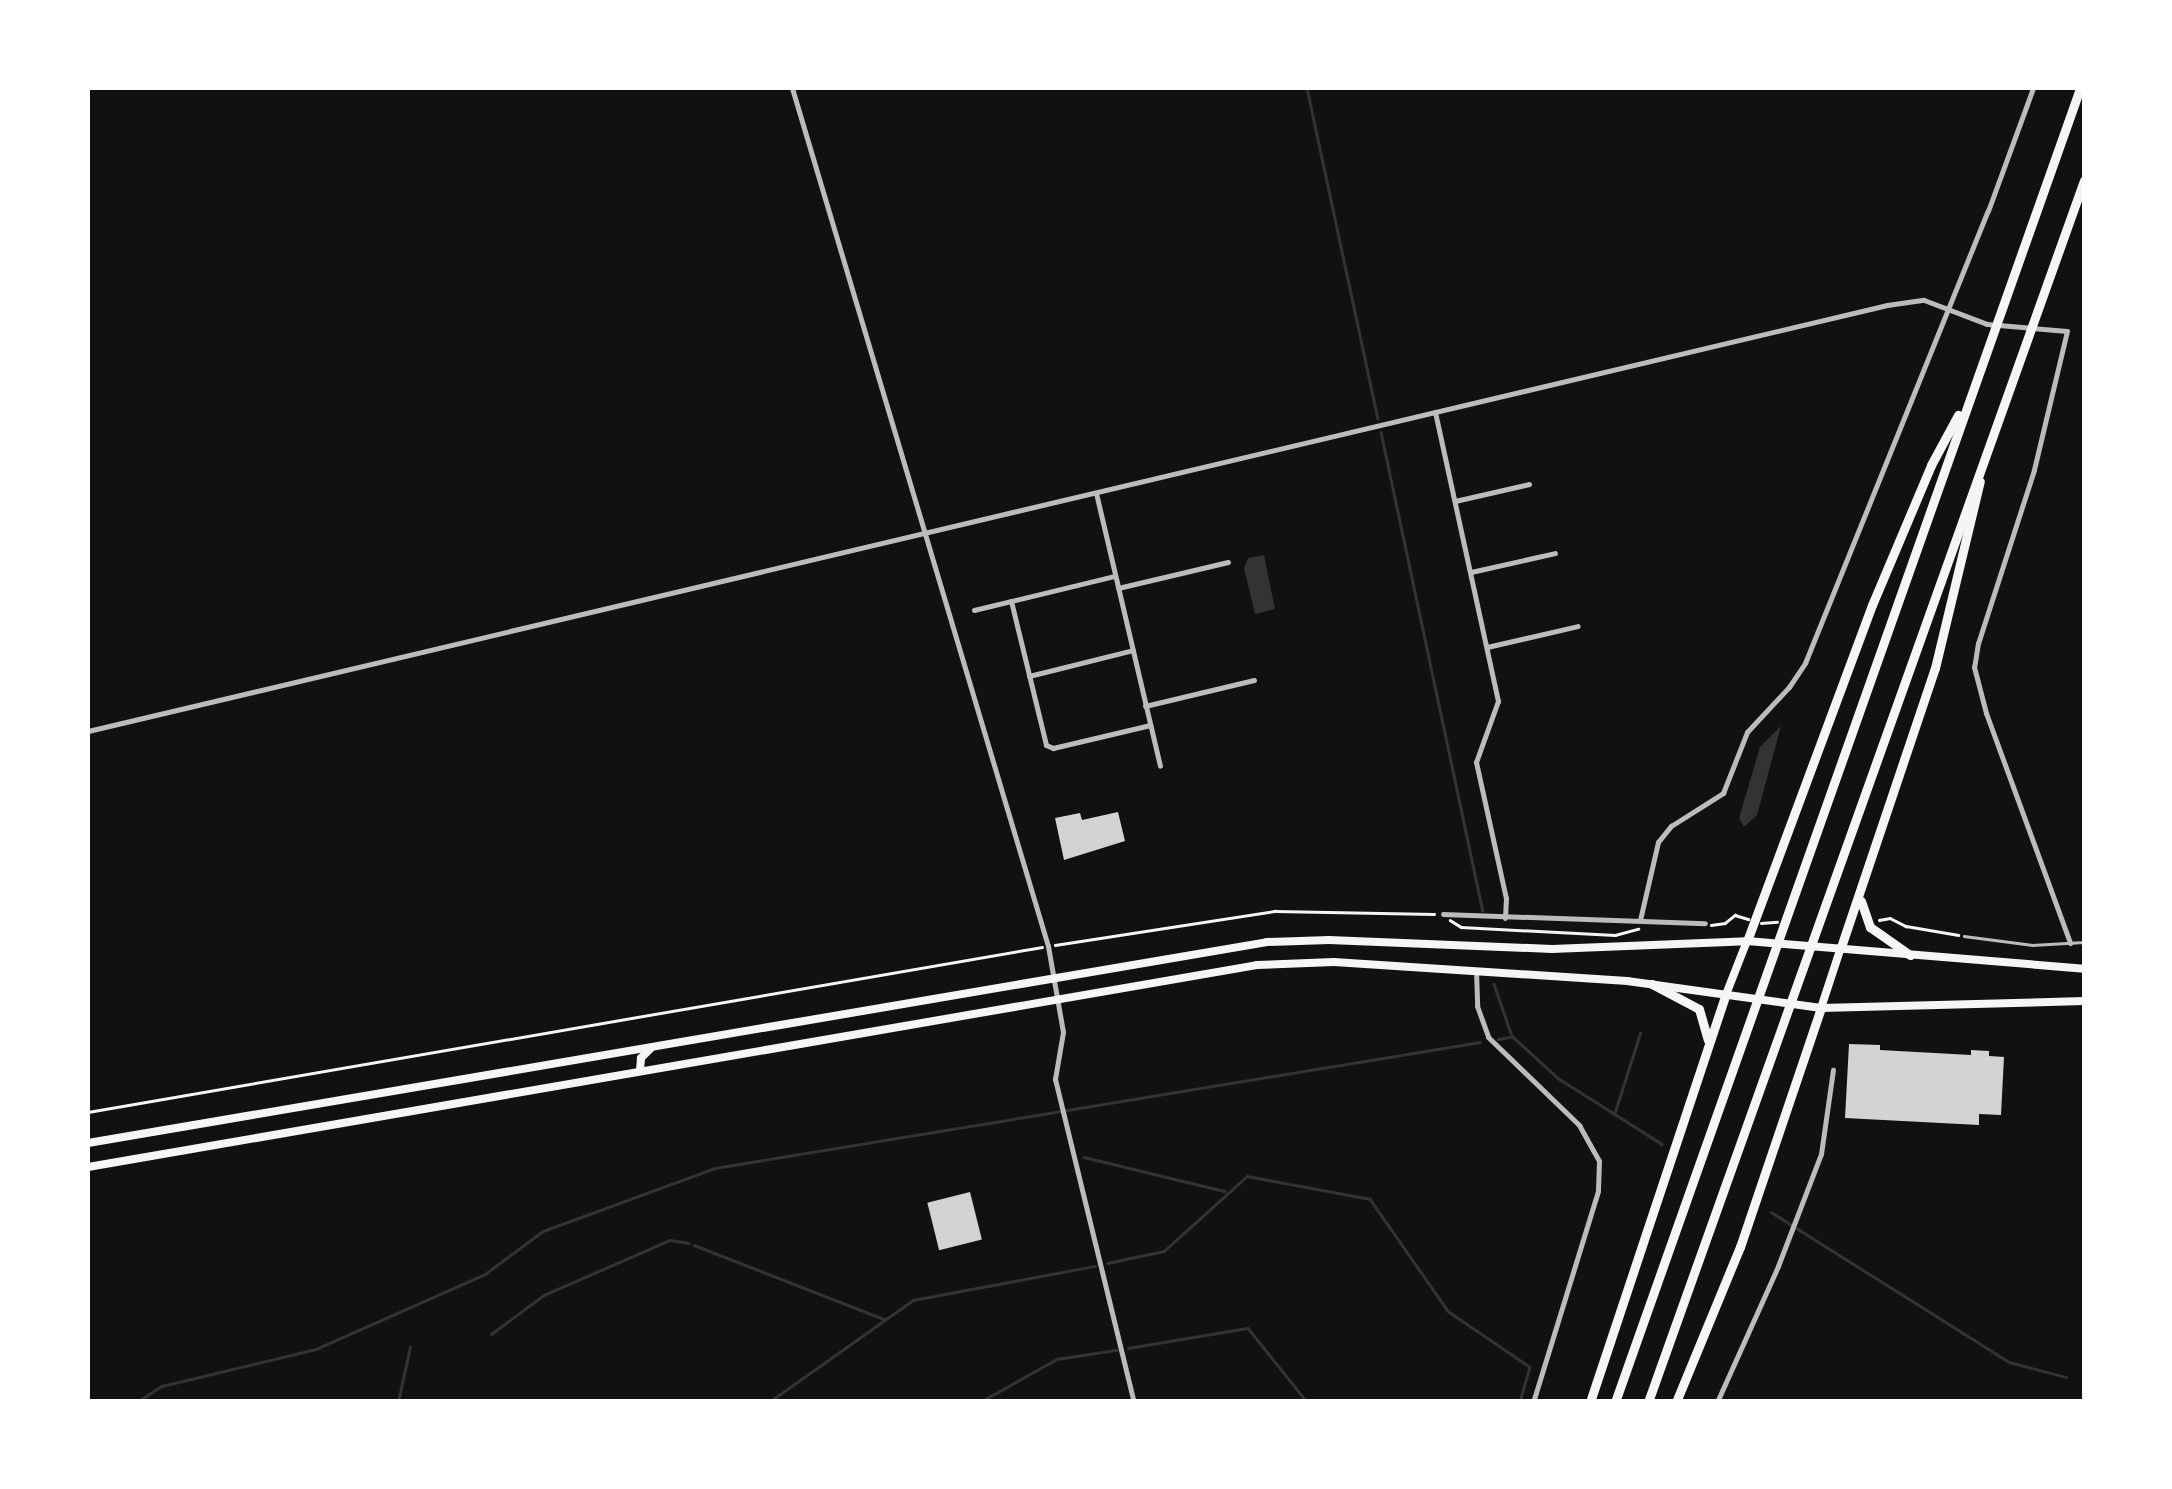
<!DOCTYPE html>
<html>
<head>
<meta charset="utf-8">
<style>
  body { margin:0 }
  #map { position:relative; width:2172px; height:1489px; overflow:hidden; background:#111; font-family:Ubuntu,sans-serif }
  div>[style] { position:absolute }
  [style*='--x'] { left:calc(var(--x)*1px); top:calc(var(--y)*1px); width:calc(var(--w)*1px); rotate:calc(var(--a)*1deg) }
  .water>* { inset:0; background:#333 }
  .stream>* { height:2.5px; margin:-1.25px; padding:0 1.25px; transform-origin:1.25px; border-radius:1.25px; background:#333 }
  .building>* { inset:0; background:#d3d3d3; transform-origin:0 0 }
  .path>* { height:2.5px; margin:-1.25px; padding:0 1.25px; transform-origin:1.25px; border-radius:1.25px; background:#f5f5f5 }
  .service>* { height:2.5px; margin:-1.25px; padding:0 1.25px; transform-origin:1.25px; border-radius:1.25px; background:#bcbcbc }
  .minor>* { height:5px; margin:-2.5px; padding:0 2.5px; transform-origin:2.5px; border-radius:2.5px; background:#bcbcbc }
  .secondary>* { height:8px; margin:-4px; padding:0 4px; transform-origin:4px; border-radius:4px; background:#f5f5f5 }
  .motorway>* { height:9px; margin:-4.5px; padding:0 4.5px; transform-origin:4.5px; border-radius:4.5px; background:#f5f5f5 }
  span { translate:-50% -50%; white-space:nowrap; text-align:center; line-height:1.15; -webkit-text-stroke:8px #fff; paint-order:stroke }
  .frame { position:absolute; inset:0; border:90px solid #fff; pointer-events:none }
</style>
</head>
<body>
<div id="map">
  <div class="water">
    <i style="clip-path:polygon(1264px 555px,1275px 609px,1255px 614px,1244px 568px,1248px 558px)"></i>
    <i style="clip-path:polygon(1781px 726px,1757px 815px,1744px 827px,1739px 818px,1760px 747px)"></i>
  </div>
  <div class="stream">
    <i style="--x:1307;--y:88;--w:338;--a:77.9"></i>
    <i style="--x:1381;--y:432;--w:489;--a:78"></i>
    <i style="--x:1494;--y:984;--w:55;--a:70.9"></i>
    <i style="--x:1512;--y:1036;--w:62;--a:42.4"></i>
    <i style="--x:1558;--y:1078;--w:123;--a:32.4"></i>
    <i style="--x:1498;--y:1039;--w:12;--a:-9"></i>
    <i style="--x:1615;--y:1112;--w:83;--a:-72.4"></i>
    <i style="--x:1084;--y:1157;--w:145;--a:13.6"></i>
    <i style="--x:1771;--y:1212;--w:281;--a:32.2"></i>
    <i style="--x:2009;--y:1362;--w:59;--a:14.7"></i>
    <i style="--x:694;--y:1245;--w:204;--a:21.3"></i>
    <i style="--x:1107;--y:1263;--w:58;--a:-11.9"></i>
    <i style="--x:1164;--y:1251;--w:112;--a:-42.1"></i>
    <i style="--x:1247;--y:1176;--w:125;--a:10.6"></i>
    <i style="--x:1370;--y:1199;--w:136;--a:55.1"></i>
    <i style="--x:1448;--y:1311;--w:99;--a:34.3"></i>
    <i style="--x:1530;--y:1367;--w:36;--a:106"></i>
    <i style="--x:491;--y:1334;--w:66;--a:-36.3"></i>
    <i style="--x:544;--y:1295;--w:137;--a:-23.6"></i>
    <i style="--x:670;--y:1240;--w:19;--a:9"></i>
    <i style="--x:1128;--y:1348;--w:122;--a:-9.5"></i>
    <i style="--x:1248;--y:1328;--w:95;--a:51.4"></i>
    <i style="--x:137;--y:1402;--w:30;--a:-33"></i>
    <i style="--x:162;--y:1386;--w:158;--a:-13.5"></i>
    <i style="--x:316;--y:1349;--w:185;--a:-23.9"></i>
    <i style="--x:485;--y:1274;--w:72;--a:-36.6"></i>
    <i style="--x:543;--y:1231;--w:183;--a:-20.1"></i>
    <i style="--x:715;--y:1168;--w:775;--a:-9.35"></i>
    <i style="--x:398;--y:1402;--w:56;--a:-77.7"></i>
    <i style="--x:769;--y:1402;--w:176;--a:-35.3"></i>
    <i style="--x:913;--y:1300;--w:185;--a:-10.6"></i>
    <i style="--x:980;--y:1402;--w:88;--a:-29.2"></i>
    <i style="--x:1057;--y:1359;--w:60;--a:-8.7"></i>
  </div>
  <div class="building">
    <i style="clip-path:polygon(1118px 812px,1125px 841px,1064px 860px,1055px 818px,1080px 813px,1082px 820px)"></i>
    <i style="clip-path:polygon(1849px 1044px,1880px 1045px,1880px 1050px,1971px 1055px,1971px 1050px,1989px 1051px,1989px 1056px,2004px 1057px,2001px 1115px,1979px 1114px,1979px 1125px,1845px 1118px)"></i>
    <i style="left:970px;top:1192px;width:49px;height:44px;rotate:76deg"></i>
  </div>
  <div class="path">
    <i style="--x:1450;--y:920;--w:13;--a:32"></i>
    <i style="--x:1461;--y:927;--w:154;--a:3"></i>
    <i style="--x:1615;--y:935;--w:24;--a:-15"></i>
    <i style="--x:1879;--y:920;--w:11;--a:-10"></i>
    <i style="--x:1890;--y:918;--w:18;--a:27"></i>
    <i style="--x:1906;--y:926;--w:53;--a:9.8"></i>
    <i style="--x:1761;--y:923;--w:16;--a:-4"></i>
    <i style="--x:1711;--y:925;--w:14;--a:-8"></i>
    <i style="--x:1725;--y:923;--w:13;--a:-39"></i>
    <i style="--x:1735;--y:915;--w:14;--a:17"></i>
    <i style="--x:1055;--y:945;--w:223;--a:-8.8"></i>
    <i style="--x:1275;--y:911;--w:159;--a:1.1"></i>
    <i style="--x:88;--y:1112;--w:968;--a:-9.81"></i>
  </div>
  <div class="service">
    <i style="--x:1964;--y:936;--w:69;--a:7.5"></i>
    <i style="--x:2032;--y:945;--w:52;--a:-3.3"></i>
  </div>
  <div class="minor">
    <i style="--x:792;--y:88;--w:895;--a:73.39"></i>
    <i style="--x:1048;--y:946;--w:87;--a:80.1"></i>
    <i style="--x:1063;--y:1032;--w:48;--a:99.7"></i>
    <i style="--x:1055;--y:1079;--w:333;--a:76.3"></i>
    <i style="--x:1435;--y:412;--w:296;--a:77.7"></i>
    <i style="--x:1498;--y:701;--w:65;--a:109.8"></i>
    <i style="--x:1476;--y:762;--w:139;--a:77.6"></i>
    <i style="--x:1506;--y:898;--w:20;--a:93"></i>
    <i style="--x:1096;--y:493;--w:280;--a:76.8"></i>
    <i style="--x:1455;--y:501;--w:76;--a:-12.9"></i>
    <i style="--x:1471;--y:572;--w:86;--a:-12.7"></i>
    <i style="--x:1118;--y:588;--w:113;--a:-13.3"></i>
    <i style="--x:1011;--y:601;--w:148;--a:76.3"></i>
    <i style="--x:1046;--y:745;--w:8;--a:23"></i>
    <i style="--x:1053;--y:748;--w:100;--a:-13.3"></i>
    <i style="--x:974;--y:610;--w:145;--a:-13.6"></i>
    <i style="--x:1487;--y:647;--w:93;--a:-13"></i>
    <i style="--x:1029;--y:676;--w:107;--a:-14"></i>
    <i style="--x:1145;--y:706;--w:112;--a:-13.4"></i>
    <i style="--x:88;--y:731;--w:1849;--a:-13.32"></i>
    <i style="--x:1887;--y:305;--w:37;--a:-8"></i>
    <i style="--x:1924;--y:300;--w:67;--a:20.9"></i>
    <i style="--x:1987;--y:324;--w:80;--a:5"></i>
    <i style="--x:2067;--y:331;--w:143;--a:103.4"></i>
    <i style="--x:2034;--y:470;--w:182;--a:107.9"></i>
    <i style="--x:1978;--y:643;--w:24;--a:99"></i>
    <i style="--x:1974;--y:667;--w:48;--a:75.4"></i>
    <i style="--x:1986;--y:713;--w:245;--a:69.9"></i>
    <i style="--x:1443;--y:914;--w:262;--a:2"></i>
    <i style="--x:1640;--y:920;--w:80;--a:-77"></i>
    <i style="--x:1658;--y:842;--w:21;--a:-51"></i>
    <i style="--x:1671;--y:826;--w:62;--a:-32.4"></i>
    <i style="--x:1723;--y:793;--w:66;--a:-68.5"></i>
    <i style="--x:1747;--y:732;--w:62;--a:-47"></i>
    <i style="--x:1789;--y:687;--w:29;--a:-56"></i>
    <i style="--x:1805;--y:663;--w:488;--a:-68"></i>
    <i style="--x:1988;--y:211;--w:131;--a:-69.9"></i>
    <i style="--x:1476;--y:971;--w:35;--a:88"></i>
    <i style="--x:1477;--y:1006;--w:33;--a:70"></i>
    <i style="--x:1488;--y:1037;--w:127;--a:44"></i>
    <i style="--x:1579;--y:1125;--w:41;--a:60.9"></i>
    <i style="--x:1599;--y:1161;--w:30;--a:92"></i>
    <i style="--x:1598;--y:1191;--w:221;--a:107.1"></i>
    <i style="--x:1717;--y:1402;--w:149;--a:-65.8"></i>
    <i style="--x:1778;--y:1266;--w:120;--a:-69"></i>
    <i style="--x:1821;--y:1154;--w:85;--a:-81.9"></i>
  </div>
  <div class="secondary">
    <i style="--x:1725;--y:997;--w:60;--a:-68.6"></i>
    <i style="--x:1821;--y:1008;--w:64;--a:-71.8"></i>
    <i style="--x:640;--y:1070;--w:12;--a:-85"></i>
    <i style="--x:641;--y:1058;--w:14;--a:-45"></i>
    <i style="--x:88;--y:1143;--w:1196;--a:-9.67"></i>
    <i style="--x:1267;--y:942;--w:62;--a:-1.8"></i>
    <i style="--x:1329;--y:940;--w:223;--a:2.3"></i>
    <i style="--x:1552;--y:949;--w:195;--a:-2.3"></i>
    <i style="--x:1747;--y:941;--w:338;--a:4.7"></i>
    <i style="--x:88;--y:1167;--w:1186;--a:-9.8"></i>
    <i style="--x:1257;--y:965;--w:77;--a:-2.2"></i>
    <i style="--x:1334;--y:962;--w:294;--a:3.7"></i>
    <i style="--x:1627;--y:981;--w:196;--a:7.9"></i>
    <i style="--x:1821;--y:1008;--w:263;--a:-1.5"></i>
  </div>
  <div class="motorway">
    <i style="--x:1861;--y:901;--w:28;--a:71"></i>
    <i style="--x:1870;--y:927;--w:49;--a:35"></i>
    <i style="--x:1747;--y:941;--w:358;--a:-69.6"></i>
    <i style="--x:1872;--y:605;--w:152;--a:-67.1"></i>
    <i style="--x:1931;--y:465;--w:57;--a:-61.6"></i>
    <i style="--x:1841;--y:947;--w:294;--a:-71.4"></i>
    <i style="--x:1935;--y:668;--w:192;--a:-76.5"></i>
    <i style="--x:1652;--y:984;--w:53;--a:28"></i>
    <i style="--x:1699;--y:1009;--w:32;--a:74"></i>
    <i style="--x:1590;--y:1402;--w:427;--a:-71.6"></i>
    <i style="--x:1615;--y:1402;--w:1394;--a:-70.51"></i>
    <i style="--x:1648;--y:1402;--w:1297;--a:-70.36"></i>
    <i style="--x:1676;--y:1402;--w:168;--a:-67.6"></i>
    <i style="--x:1740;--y:1247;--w:252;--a:-71.3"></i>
  </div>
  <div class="frame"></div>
</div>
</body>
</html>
